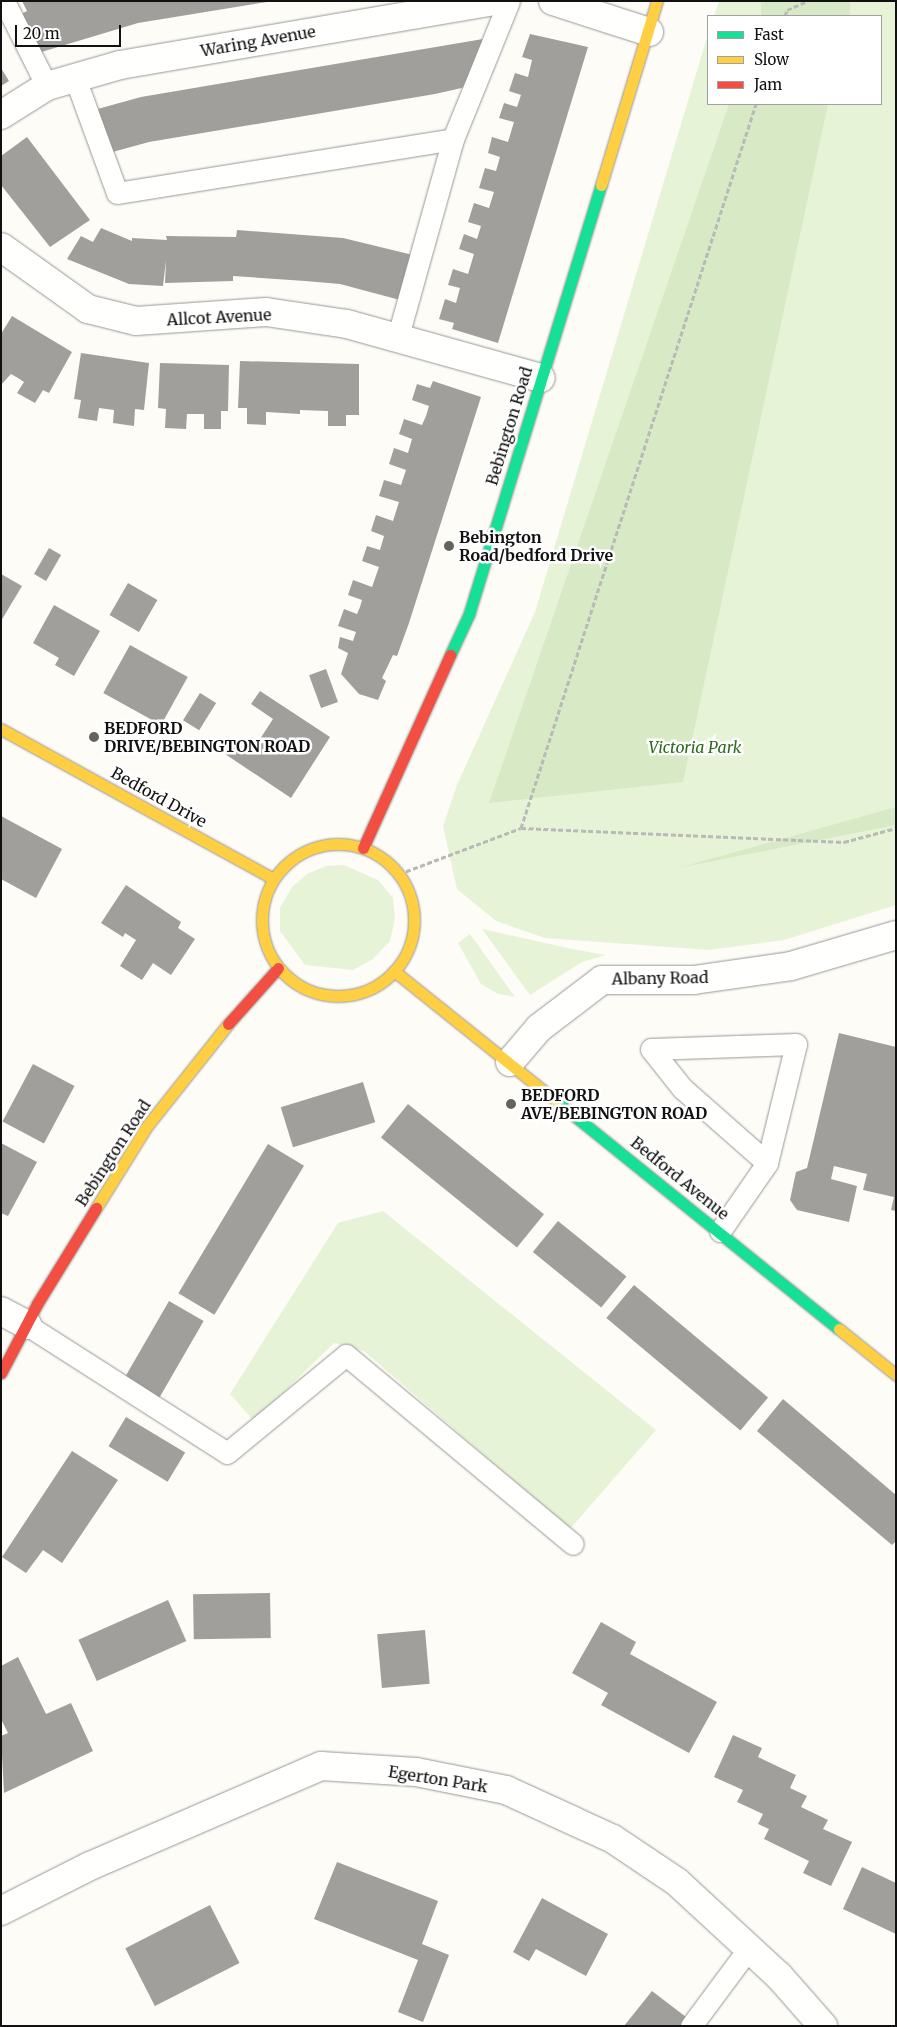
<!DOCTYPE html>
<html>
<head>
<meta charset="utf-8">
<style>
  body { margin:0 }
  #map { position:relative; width:897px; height:2027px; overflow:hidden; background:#fdfcf7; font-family:Merriweather,serif }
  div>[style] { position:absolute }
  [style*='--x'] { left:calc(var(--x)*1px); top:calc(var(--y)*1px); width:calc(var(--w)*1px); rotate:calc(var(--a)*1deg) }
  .green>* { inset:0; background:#e7f3d7 }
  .forest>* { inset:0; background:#d8eac5; transform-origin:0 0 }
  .building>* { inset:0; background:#a19f9c; transform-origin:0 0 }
  .path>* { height:3px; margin-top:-1.5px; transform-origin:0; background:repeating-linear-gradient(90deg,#b9b9b8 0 5px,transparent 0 7.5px) }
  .roads { filter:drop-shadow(0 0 1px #979795) drop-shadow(0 0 1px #979795) }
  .lane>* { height:21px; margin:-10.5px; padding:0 10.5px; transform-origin:10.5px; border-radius:10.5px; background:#fffffe }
  .street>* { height:28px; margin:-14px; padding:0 14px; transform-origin:14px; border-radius:14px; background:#fffffe }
  .fast>* { height:11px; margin:-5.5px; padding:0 5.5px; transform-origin:5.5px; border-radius:5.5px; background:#16e098 }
  .slow>* { height:11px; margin:-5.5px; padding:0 5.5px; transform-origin:5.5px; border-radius:5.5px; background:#ffcf43 }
  .slow>.ring { margin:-5.5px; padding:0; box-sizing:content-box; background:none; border:11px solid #ffcf43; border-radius:50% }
  .jam>* { height:11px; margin:-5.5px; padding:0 5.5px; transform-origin:5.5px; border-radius:5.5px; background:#f24e42 }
  .dots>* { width:14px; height:14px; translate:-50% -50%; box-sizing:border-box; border:2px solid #fff; border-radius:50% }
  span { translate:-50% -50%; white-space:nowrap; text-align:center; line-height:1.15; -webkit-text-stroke:5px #fff; paint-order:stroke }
  .street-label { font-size:16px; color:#111 }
  .poi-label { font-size:16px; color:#111; font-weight:700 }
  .left { translate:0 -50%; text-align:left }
  .park-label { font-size:16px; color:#2f6b1f; font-style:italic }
  .frame { position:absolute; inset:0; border:2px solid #111; pointer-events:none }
  .legend { position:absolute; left:707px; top:15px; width:175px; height:90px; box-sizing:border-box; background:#fff; border:1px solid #a0a0a0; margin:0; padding:6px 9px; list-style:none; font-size:15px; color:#111 }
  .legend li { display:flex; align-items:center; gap:10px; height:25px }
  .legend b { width:25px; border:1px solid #a0a0a0 }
  .scale { position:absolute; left:15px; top:25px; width:106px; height:22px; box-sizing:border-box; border:2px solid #111; border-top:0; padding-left:6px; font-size:15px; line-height:18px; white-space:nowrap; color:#111; -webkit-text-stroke:4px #fff; paint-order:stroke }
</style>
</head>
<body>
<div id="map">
  <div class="green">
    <i style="clip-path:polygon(719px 1px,896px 1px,896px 905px,784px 940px,709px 950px,545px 938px,496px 921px,457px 889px,443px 826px,457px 785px,535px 612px,708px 34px,708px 104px,881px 104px,881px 16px,714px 16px)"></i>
    <i style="clip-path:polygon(344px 865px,378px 880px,393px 898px,395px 918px,390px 941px,373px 959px,353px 970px,305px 965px,280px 931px,280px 908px,292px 887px,307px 874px,326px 866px)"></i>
    <i style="clip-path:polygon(482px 929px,572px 949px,606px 955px,582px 962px,530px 995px)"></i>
    <i style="clip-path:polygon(470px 934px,515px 997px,498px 994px,481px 984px,458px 943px)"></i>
    <i style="clip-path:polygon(383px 1211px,656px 1430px,570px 1529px,364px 1351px,334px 1343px,254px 1421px,230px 1394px,338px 1223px)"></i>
  </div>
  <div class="forest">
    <i style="left:761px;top:1px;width:89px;height:16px"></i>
    <i style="clip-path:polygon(729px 104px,828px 104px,683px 782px,489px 803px)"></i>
    <i style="clip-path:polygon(896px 807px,896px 825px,678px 868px)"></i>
  </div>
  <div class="building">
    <i style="clip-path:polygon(22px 1px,267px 1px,267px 2px,138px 23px,38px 53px,19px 15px,27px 11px)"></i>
    <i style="clip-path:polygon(530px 34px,588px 47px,498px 343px,452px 329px,454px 323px,439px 319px,445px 299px,456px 303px,460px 288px,448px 285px,453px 269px,468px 274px,474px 254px,459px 249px,464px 234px,477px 239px,481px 226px,468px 222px,474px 203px,489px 208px,494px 192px,479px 188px,485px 168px,496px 171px,500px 157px,488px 153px,492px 137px,508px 142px,514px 122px,499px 118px,504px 103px,517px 107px,521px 95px,509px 91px,515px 73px,528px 77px,532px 60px,522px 57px)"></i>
    <i style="clip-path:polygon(483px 39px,466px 87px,435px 94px,149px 142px,109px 153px,94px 110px,141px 97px)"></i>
    <i style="clip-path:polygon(1px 68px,9px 81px,1px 86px)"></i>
    <i style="clip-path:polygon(27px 137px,90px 220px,50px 247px,1px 185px,1px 156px)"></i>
    <i style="clip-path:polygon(101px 228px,132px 241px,132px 238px,167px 240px,166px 236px,236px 237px,237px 230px,343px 238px,413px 255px,400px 300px,340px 284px,305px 281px,233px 276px,233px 281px,165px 283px,166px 260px,163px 286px,129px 284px,67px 259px,81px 236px,93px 242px)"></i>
    <i style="clip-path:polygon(12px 316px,72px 352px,49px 393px,43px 390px,35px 403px,17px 393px,24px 382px,18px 378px,11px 374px,1px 385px,1px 334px)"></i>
    <i style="clip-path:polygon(81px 353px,149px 363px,144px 410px,135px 409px,134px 426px,113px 423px,114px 410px,99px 408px,97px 421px,78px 418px,81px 400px,74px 399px)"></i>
    <i style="clip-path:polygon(240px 361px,359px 364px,359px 415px,346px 415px,346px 426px,328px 426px,328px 411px,300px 410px,300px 414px,266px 412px,266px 425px,247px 424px,247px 408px,238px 408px)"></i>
    <i style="clip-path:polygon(160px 363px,229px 365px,228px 411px,221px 411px,221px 429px,204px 429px,204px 414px,187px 414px,186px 429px,165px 428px,166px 409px,158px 408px)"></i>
    <i style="clip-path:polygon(433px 381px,481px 397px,409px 623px,397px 656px,393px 655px,382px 678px,386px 681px,378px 700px,359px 694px,341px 674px,348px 653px,338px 648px,340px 637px,353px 641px,356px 632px,338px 626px,344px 609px,357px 614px,360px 607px,362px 600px,348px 595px,353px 580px,372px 587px,379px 567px,362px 561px,367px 546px,380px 550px,384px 536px,371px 531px,376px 515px,393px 521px,399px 502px,379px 496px,384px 480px,401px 485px,406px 470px,389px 464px,394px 448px,408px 453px,412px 439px,399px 434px,404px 419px,422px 425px,426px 416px,429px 406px,412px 400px,417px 384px,430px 388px)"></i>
    <i style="left:49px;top:548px;width:14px;height:30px;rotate:30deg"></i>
    <i style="clip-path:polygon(1px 574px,22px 586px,1px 621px)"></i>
    <i style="left:128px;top:583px;width:34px;height:37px;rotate:30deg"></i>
    <i style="clip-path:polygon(54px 605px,100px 631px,74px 676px,55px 665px,59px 658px,33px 643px)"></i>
    <i style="left:130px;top:645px;width:66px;height:55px;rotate:29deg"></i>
    <i style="left:326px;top:669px;width:35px;height:18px;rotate:70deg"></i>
    <i style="clip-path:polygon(260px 691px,330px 737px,291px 798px,219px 750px,227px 737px,251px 753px,273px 719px,251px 704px)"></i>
    <i style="left:200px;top:693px;width:19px;height:32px;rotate:32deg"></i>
    <i style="clip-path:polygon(1px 816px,62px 849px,36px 898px,1px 879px)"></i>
    <i style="clip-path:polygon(126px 885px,181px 922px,178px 928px,195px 939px,171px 975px,153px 963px,142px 980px,120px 966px,136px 940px,125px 933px,123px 937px,101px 923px)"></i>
    <i style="clip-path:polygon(839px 1033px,896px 1047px,896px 1211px,891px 1210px,894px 1197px,863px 1190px,867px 1174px,834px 1166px,831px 1179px,857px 1186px,849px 1222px,797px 1210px,790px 1200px,796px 1172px,807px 1168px)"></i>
    <i style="left:33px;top:1064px;width:47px;height:65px;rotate:28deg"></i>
    <i style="left:363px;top:1082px;width:42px;height:86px;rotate:73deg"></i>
    <i style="left:408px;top:1104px;width:175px;height:43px;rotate:39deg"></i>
    <i style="clip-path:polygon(1px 1143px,37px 1162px,8px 1216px,1px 1213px)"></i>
    <i style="left:268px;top:1144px;width:42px;height:174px;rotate:31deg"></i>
    <i style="left:558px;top:1221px;width:88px;height:40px;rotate:39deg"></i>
    <i style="left:634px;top:1285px;width:175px;height:43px;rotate:40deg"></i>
    <i style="left:169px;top:1301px;width:40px;height:91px;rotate:30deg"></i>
    <i style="clip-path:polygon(783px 1399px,896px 1495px,896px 1541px,892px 1545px,757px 1431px)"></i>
    <i style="left:126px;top:1417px;width:69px;height:34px;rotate:31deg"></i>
    <i style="clip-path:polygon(72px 1451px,118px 1480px,62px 1563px,43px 1550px,26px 1573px,2px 1557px)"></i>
    <i style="left:270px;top:1593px;width:45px;height:77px;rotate:89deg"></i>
    <i style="left:168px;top:1600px;width:45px;height:98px;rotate:66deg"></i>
    <i style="clip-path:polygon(601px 1622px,636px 1642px,630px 1654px,717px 1702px,689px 1753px,601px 1705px,608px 1693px,572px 1673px)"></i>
    <i style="left:425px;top:1630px;width:54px;height:48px;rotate:85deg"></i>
    <i style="clip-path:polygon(18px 1657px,46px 1714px,71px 1703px,93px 1751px,4px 1793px,1px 1736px,8px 1733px,1px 1719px,1px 1666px)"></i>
    <i style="clip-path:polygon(733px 1735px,762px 1748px,758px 1757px,796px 1775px,790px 1788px,807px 1796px,801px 1807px,828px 1820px,823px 1829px,852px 1842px,831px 1886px,803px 1873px,809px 1861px,764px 1839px,769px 1829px,758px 1824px,763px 1814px,737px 1802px,743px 1790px,714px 1777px)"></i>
    <i style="clip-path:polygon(337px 1862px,438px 1901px,422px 1944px,449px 1955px,423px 2022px,398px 2012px,418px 1960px,314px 1919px)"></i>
    <i style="clip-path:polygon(862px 1867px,896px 1883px,896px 1934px,843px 1909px)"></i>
    <i style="clip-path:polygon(542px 1898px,608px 1934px,586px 1976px,536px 1949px,529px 1961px,513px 1952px)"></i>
    <i style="left:210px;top:1905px;width:65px;height:95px;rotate:63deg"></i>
    <i style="clip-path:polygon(652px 1991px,686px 2017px,680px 2026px,624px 2026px)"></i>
  </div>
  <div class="path">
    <i style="--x:785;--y:16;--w:6;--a:-72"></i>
    <i style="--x:787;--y:10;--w:22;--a:-24"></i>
    <i style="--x:521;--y:828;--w:323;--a:2.5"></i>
    <i style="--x:844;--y:842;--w:54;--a:-15.1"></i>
    <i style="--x:399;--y:874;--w:130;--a:-20.7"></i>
    <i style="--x:521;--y:828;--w:761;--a:-72.02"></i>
  </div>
  <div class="roads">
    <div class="lane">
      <i style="--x:4;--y:1;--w:95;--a:63.2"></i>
      <i style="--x:75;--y:78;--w:122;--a:69.9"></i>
      <i style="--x:117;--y:193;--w:340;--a:-9.1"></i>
      <i style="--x:453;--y:139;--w:205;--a:105.6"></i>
      <i style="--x:453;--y:139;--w:149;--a:-67.9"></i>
      <i style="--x:720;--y:1231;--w:83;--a:-55.3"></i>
      <i style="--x:767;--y:1163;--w:122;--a:-76.3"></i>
      <i style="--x:796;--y:1044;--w:145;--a:178"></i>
      <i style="--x:651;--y:1049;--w:50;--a:51.5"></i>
      <i style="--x:682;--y:1088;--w:113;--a:41.4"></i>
      <i style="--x:27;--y:1325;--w:237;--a:32.6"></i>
      <i style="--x:227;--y:1453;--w:154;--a:-39.5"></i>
      <i style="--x:346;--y:1355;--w:295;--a:39.8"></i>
      <i style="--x:691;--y:2026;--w:97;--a:-53.4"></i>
    </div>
    <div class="street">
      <i style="--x:553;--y:1;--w:101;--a:17.9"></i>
      <i style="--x:1;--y:115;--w:54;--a:-32.2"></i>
      <i style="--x:47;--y:86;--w:76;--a:-16"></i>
      <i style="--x:120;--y:65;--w:380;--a:-9.7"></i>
      <i style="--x:1;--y:247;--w:107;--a:35.5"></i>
      <i style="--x:88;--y:309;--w:49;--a:14"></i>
      <i style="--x:136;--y:321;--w:130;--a:-4"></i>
      <i style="--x:266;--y:312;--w:82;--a:8.4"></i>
      <i style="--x:347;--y:324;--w:201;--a:15.6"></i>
      <i style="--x:510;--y:1062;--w:45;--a:-49.5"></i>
      <i style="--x:539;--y:1028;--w:79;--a:-37.3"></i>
      <i style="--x:602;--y:980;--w:92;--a:0"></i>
      <i style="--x:694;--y:980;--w:98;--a:-8.2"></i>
      <i style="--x:791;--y:966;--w:109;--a:-16.4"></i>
      <i style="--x:1;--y:1311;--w:30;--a:28"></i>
      <i style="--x:1;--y:1911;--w:100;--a:-26.8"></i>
      <i style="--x:90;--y:1866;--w:252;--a:-23.4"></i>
      <i style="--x:321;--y:1766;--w:95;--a:3.6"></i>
      <i style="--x:416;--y:1772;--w:92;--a:11.3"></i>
      <i style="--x:506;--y:1790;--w:118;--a:24.6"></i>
      <i style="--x:613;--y:1839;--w:77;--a:33.9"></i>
      <i style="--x:677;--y:1882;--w:139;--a:42.7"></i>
      <i style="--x:779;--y:1976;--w:67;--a:48.7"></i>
    </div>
    <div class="fast">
      <i style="--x:450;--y:655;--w:45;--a:-65.1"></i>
      <i style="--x:469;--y:614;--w:449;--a:-72.9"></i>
      <i style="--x:556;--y:1101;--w:363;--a:38.9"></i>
    </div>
    <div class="slow">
      <i style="--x:601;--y:185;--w:192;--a:-73.1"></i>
      <i style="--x:1;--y:729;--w:311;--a:28.8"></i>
      <i class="ring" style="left:262px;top:844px;width:141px;height:141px"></i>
      <i style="--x:394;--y:971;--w:208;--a:38.7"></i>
      <i style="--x:96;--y:1208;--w:97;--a:-58.1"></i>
      <i style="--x:147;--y:1126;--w:130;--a:-51.5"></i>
      <i style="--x:839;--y:1329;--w:73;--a:38.9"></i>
    </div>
    <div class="jam">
      <i style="--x:363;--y:848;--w:212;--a:-65.7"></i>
      <i style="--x:228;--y:1024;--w:75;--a:-48.2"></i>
      <i style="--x:1;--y:1373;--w:78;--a:-62.4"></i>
      <i style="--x:37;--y:1304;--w:113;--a:-58.4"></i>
    </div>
  </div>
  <div class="dots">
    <i style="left:449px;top:546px;background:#646362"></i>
    <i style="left:94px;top:737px;background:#646362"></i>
    <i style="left:511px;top:1104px;background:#646362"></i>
  </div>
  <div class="street-label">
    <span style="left:258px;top:41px;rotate:-10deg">Waring Avenue</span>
    <span style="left:219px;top:317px;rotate:-3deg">Allcot Avenue</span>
    <span style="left:509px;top:426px;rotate:-73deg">Bebington Road</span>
    <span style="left:159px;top:797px;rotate:29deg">Bedford Drive</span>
    <span style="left:660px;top:978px;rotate:-1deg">Albany Road</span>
    <span style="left:113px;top:1153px;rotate:-57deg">Bebington Road</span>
    <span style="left:680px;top:1178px;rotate:39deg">Bedford Avenue</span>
    <span style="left:438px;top:1779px;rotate:9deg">Egerton Park</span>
  </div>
  <div class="poi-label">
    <span class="left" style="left:459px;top:546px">Bebington<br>Road/bedford Drive</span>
    <span class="left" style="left:104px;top:737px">BEDFORD<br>DRIVE/BEBINGTON ROAD</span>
    <span class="left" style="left:521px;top:1104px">BEDFORD<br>AVE/BEBINGTON ROAD</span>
  </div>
  <div class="park-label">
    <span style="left:695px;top:747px">Victoria Park</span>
  </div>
  <div class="frame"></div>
  <ul class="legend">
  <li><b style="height:6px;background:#16e098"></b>Fast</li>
  <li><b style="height:6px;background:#ffcf43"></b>Slow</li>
  <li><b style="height:6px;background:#f24e42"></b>Jam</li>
  </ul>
  <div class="scale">20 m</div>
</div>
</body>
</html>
